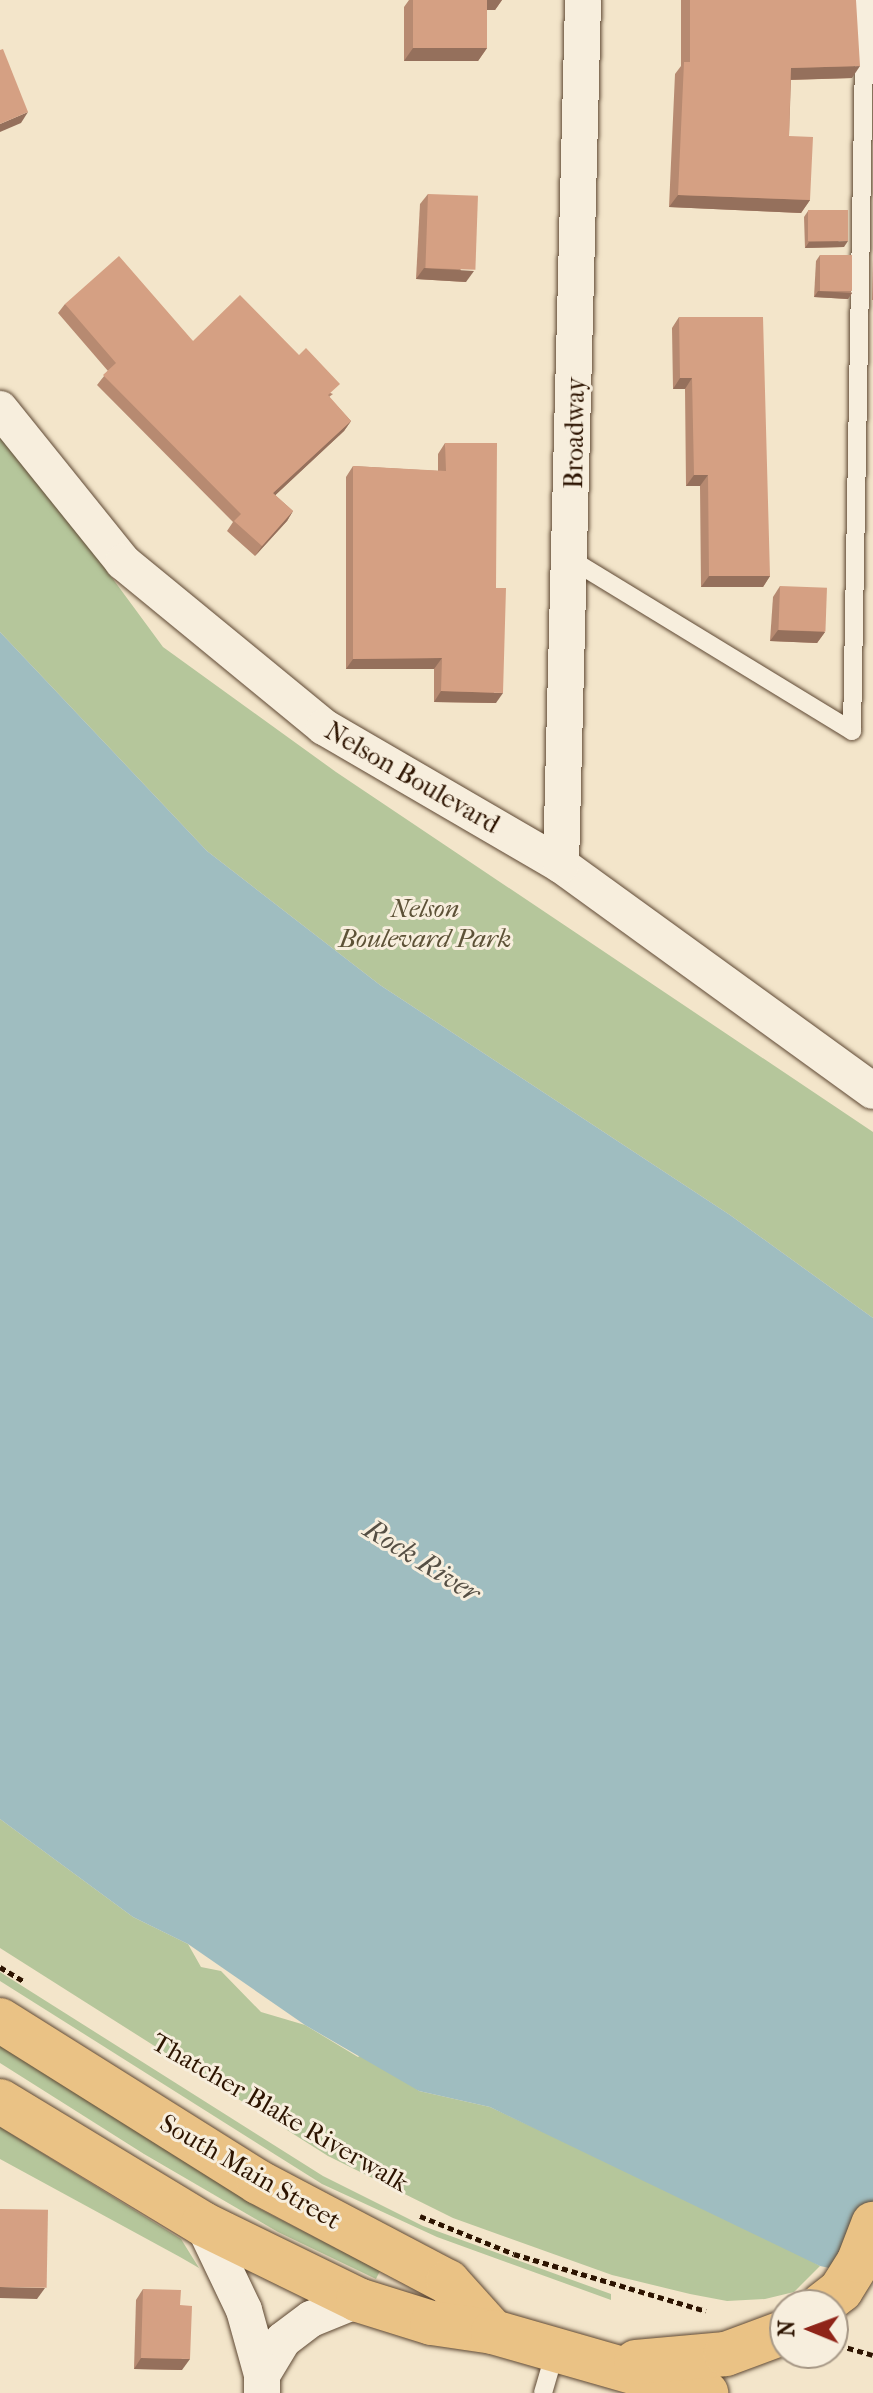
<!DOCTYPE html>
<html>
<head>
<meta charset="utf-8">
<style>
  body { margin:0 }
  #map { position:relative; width:873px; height:2393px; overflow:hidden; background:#f3e5ca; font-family:"IM FELL French Canon",serif }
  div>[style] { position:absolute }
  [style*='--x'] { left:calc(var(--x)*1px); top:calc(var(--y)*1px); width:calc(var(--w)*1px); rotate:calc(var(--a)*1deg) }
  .green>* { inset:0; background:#b5c69b }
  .water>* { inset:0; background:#9fbdc0 }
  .path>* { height:5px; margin-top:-2.5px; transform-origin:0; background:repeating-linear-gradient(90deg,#2d1401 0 6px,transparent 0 10px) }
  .roads { filter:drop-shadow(0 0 2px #5e4833) drop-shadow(0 0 2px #5e4833) }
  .lane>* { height:18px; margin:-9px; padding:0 9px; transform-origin:9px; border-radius:9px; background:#f7eedd }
  .street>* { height:36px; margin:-18px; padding:0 18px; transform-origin:18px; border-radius:18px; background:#f7eedd }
  .primary>* { height:44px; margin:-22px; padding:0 22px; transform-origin:22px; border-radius:22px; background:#eac285 }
  .wall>* { inset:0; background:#b78a71 }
  .shaded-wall>* { inset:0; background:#95705c }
  .building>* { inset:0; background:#d5a083; transform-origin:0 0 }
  span { translate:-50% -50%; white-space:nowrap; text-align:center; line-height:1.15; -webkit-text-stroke:6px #f7eedd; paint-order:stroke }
  .street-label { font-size:26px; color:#2d1401 }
  .park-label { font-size:26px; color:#5d5237; font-style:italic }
  .water-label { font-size:28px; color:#554f44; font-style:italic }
  .north { position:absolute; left:769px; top:2289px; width:80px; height:80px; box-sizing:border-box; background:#f7eedd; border:2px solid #a69785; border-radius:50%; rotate:271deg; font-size:22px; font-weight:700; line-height:32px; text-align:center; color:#2d1401 }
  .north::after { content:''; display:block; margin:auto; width:28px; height:36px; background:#8f2418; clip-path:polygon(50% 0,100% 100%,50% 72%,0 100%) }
</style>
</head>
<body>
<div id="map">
  <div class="green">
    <i style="clip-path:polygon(0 435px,43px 484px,163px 647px,336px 772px,873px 1132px,873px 1318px,730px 1215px,380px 985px,207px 851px,0 632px)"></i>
    <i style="clip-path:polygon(0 1819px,133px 1917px,188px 1944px,201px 1967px,221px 1971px,261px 2012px,305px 2025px,358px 2057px,367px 2051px,419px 2091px,490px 2107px,783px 2244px,820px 2266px,794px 2292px,765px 2299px,727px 2301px,690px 2294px,612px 2275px,453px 2218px,328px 2156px,0 1948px)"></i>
    <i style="clip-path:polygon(0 1972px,323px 2176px,423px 2226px,611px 2294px,611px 2300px,437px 2237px,322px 2184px,0 1981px)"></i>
    <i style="clip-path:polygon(0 2044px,262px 2210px,380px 2271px,376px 2279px,278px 2232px,144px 2154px,0 2063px)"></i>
    <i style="clip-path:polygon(0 2127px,181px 2239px,209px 2284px,199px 2268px,180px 2257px,0 2159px)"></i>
  </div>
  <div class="water">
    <i style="clip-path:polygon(0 632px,207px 851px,380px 985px,730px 1215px,873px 1318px,873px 2277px,820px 2266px,490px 2107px,419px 2091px,305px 2025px,188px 1944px,133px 1917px,0 1819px)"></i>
  </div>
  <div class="path">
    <i style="--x:0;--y:1967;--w:27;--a:31"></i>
    <i style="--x:420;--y:2216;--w:101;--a:22"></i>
    <i style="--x:514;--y:2254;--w:200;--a:16.5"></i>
    <i style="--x:838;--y:2345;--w:36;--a:16"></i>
  </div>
  <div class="roads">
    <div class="lane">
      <i style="--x:572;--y:560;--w:328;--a:31.4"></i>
      <i style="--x:852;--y:731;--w:731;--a:-88.98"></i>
      <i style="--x:543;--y:2393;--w:43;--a:-73.7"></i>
    </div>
    <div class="street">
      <i style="--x:0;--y:409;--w:196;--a:51.2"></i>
      <i style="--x:123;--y:562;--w:260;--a:39.4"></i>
      <i style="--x:324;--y:727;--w:274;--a:30.2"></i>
      <i style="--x:561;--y:865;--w:385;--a:35.9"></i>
      <i style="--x:561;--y:865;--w:865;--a:-88.54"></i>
      <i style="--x:203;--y:2224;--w:95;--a:64.5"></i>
      <i style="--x:244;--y:2310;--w:67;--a:74.5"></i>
      <i style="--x:262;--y:2375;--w:18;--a:90"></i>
      <i style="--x:262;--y:2375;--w:41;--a:-59"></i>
      <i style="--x:283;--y:2340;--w:35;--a:-37"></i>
      <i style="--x:311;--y:2319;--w:51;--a:-22"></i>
    </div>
    <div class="primary">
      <i style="--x:0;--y:2020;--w:305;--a:32.1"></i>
      <i style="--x:258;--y:2182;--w:215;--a:27.8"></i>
      <i style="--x:448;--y:2282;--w:67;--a:48"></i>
      <i style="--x:0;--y:2101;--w:237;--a:31.2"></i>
      <i style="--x:203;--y:2224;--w:173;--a:26.1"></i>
      <i style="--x:358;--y:2300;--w:77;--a:17.3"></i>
      <i style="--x:432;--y:2323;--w:62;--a:8.4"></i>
      <i style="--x:493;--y:2332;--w:222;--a:16"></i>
      <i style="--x:822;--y:2305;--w:24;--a:-38"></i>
      <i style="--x:841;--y:2290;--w:34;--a:-58"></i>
      <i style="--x:859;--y:2261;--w:40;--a:-69"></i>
      <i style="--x:636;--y:2362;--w:90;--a:-5.1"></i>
      <i style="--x:726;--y:2354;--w:63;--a:-20.4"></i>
    </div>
  </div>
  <div class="wall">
    <i style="clip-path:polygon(409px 0,502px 0,495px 10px,487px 10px,487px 48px,478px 61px,404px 61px,404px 7px)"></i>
    <i style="clip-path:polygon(681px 0,856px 0,852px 78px,791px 80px,789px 136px,810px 200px,801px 213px,669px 207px,675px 74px,681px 66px)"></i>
    <i style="clip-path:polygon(428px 194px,466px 282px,416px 279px,420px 204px)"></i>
    <i style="clip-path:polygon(808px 211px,844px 247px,805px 248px,804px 217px)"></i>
    <i style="clip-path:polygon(820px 255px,852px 293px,848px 299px,814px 297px,816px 261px)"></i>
    <i style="clip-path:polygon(873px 260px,873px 300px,872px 300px)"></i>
    <i style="clip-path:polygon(65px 304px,193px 341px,333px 394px,329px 397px,351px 421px,344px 431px,275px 495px,293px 511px,287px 521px,255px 556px,227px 531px,233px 522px,97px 385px,108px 371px,58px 313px)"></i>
    <i style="clip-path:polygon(679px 317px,770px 576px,763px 587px,701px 587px,700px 486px,686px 486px,685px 389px,673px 389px,672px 328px)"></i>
    <i style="clip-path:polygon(445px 443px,496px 703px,434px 702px,434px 669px,346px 669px,346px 477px,353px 466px,438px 471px,438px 454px)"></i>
    <i style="clip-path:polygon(780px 586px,825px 632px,817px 643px,770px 641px,773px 597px)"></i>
    <i style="clip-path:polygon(143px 2289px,180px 2305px,182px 2370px,134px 2369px,136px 2300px)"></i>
  </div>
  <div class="shaded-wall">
    <i style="clip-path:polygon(485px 0,502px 0,495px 10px,478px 10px)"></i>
    <i style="clip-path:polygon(413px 48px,487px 48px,478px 61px,404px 61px)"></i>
    <i style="clip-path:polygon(860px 66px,852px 78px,783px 80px,791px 68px)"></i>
    <i style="clip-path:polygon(28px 112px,21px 123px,0 132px,0 124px)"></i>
    <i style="clip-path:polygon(678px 195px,810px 200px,801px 213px,669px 207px)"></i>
    <i style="clip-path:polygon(848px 241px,844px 247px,805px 248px,809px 242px)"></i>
    <i style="clip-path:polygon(424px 268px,474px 271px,466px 282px,416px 279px)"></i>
    <i style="clip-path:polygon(818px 291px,852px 293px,848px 299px,814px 297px)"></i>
    <i style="clip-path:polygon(680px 378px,692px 378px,685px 389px,673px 389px)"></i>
    <i style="clip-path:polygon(351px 421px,344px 431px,267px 503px,273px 493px)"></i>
    <i style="clip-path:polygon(694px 475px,708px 475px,700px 486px,686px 486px)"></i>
    <i style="clip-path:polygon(293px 511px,287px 521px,255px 556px,262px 546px)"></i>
    <i style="clip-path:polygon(709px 576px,770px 576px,763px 587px,701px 587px)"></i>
    <i style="clip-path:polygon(778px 630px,825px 632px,817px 643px,770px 641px)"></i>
    <i style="clip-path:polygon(442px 658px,434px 669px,346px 669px,353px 659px)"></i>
    <i style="clip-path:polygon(441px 691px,503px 693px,496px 703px,434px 702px)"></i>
    <i style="clip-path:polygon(0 2287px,45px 2288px,37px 2299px,0 2298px)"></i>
    <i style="clip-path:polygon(141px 2358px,190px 2359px,182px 2370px,134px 2369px)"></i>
  </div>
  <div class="building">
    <i style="left:413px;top:0;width:74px;height:48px"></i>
    <i style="clip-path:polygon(690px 0,856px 0,860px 66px,791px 68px,789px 136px,813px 137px,810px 200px,678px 195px,684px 62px,690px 62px)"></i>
    <i style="clip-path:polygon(3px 49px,28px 112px,0 124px,0 50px)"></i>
    <i style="left:428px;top:194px;width:50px;height:74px;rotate:2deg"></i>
    <i style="left:848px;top:210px;width:31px;height:40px;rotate:90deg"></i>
    <i style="left:820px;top:255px;width:32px;height:36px"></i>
    <i style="clip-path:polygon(119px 256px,193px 341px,240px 295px,299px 355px,306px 348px,340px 384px,328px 395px,351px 421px,273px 493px,293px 511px,262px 546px,234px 521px,241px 514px,103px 375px,116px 363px,65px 304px)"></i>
    <i style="clip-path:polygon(679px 317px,763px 317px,770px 576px,709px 576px,708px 475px,694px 475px,692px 378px,680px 378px)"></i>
    <i style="clip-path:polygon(445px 443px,497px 443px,496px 588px,506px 588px,503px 693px,441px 691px,442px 658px,353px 659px,353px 466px,446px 471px)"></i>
    <i style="left:780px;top:586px;width:47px;height:44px;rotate:2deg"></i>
    <i style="left:0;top:2209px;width:48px;height:78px;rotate:1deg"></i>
    <i style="clip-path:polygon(143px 2289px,181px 2290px,180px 2305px,192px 2306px,190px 2359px,141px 2358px)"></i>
  </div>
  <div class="street-label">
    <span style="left:575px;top:433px;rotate:-89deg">Broadway</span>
    <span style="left:412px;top:778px;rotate:30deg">Nelson Boulevard</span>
    <span style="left:280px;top:2113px;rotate:30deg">Thatcher Blake Riverwalk</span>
    <span style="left:250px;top:2172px;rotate:30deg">South Main Street</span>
  </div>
  <div class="park-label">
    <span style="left:425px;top:924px">Nelson<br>Boulevard Park</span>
  </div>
  <div class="water-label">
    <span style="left:422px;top:1561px;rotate:32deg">Rock River</span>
  </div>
  <div class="north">N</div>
</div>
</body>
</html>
